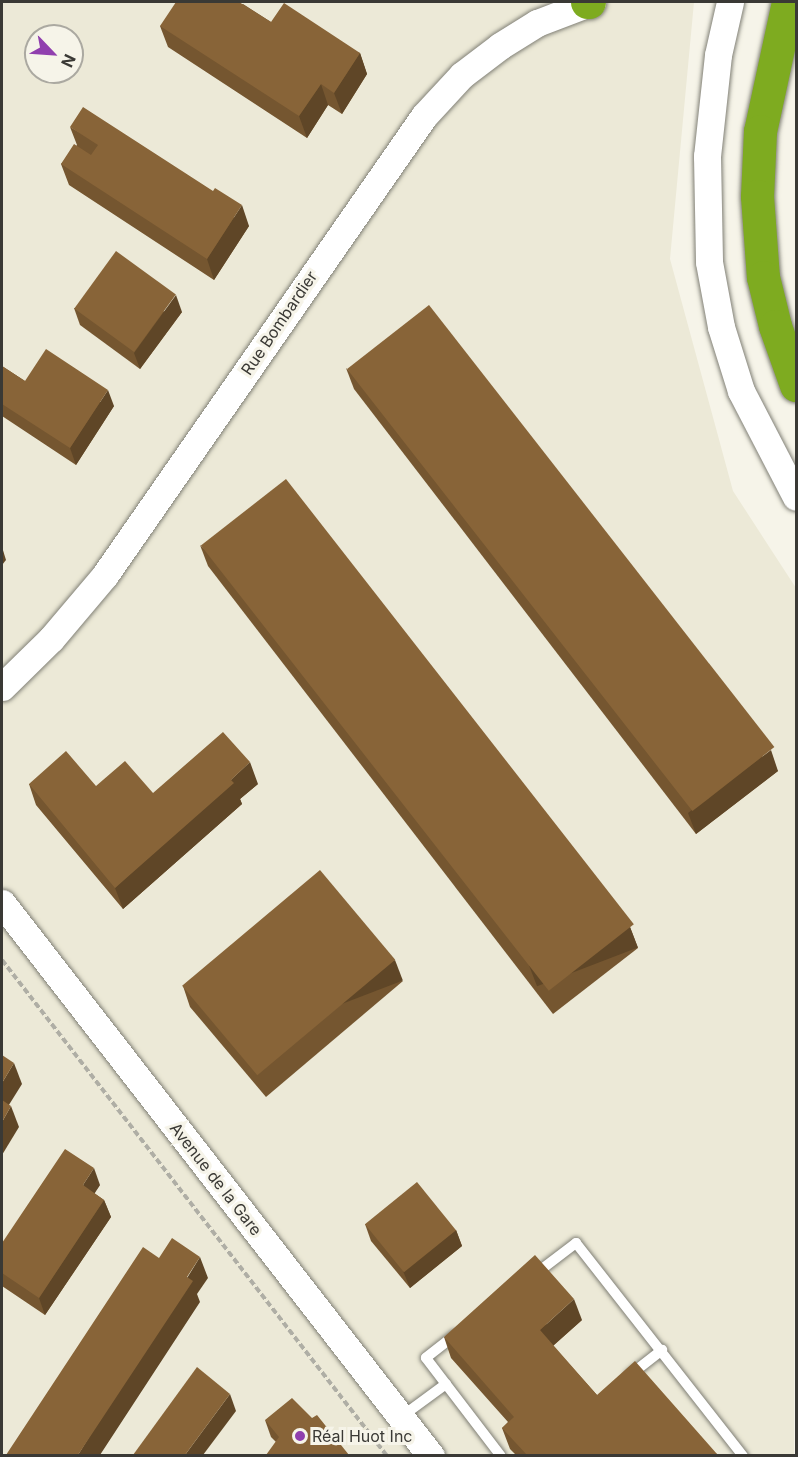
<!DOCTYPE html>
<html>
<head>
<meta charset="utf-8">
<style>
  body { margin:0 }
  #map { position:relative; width:798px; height:1457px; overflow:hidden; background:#f6f4e9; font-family:Inter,sans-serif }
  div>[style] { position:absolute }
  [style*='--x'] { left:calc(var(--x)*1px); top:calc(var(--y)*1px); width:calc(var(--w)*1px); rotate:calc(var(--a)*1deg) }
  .built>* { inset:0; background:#ece9d7 }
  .path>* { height:4px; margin-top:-2px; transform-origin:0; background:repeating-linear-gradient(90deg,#afaea5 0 6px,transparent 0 9px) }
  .roads { filter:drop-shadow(0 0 2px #818076) drop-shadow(0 0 2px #818076) }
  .service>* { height:10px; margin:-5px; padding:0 5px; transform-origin:5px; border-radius:5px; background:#fff }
  .tertiary>* { height:27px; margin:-13.5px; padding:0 13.5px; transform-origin:13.5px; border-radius:13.5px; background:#fff }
  .motorway>* { height:33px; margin:-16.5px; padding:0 16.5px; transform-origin:16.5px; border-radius:16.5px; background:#7eab20 }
  .wall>* { inset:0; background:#755630 }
  .shaded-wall>* { inset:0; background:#5f4627; transform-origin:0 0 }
  .building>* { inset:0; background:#886438; transform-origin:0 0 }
  .dots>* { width:16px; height:16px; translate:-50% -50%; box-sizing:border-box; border:3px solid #f6f4e9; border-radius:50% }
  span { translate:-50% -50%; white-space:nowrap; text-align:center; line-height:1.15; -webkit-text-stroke:6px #f6f4e9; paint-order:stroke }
  .street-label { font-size:16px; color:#3a3935 }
  .poi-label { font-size:16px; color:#3a3935 }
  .left { translate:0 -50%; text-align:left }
  .frame { position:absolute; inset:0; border:3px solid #3a3935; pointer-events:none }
  .north { position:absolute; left:24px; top:24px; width:60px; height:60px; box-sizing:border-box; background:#f6f4e9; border:2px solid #aba9a1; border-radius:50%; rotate:115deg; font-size:16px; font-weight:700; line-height:24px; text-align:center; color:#3a3935 }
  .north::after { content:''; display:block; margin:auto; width:21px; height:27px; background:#903fae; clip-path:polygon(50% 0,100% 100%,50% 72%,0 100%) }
</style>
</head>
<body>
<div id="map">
  <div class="built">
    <i style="clip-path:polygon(evenodd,2px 2px,694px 2px,670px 259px,733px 491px,796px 588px,794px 1456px,2px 1456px,2px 2px,36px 36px,72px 36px,72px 72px,36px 72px,36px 36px)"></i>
  </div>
  <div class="path">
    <i style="--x:2;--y:960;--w:628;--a:52.18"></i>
  </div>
  <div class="roads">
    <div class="service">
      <i style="--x:534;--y:1275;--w:53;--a:-37.3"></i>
      <i style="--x:576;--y:1243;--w:271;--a:51.9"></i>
      <i style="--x:455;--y:1335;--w:37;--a:142"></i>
      <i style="--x:426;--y:1358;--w:123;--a:52.6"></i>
      <i style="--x:630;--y:1375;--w:41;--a:-38"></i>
      <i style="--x:401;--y:1417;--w:56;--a:-36.3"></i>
    </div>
    <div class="tertiary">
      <i style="--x:730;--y:2;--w:54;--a:102.8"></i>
      <i style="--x:718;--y:55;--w:102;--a:96.2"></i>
      <i style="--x:707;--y:156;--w:106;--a:88.9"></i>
      <i style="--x:709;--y:262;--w:66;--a:79.5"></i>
      <i style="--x:721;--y:327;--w:67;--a:72.6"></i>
      <i style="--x:741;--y:391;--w:119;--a:62.6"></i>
      <i style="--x:2;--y:687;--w:69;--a:-44.4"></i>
      <i style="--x:51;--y:639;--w:84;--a:-49.8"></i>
      <i style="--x:105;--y:575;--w:559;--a:-55.2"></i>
      <i style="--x:424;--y:116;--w:56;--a:-47.2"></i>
      <i style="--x:462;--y:75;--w:48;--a:-37.3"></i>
      <i style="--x:500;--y:46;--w:44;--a:-31.9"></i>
      <i style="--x:537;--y:23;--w:59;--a:-20.9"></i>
      <i style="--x:2;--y:903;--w:700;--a:52.2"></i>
    </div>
    <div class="motorway">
      <i style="--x:587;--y:2;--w:2;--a:0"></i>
      <i style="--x:788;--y:2;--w:132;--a:102.2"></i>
      <i style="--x:760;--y:131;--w:65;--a:92.6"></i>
      <i style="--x:757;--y:196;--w:81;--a:85.8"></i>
      <i style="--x:763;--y:277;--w:50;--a:76.2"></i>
      <i style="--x:775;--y:326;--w:63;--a:70.4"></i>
    </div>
  </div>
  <div class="wall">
    <i style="clip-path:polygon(243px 4px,271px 22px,360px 53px,367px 74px,342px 114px,328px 105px,307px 138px,168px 47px,160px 26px)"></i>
    <i style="clip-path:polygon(70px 127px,249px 226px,214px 280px,69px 185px,61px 164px,77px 145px)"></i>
    <i style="clip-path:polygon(74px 308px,182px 312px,140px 369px,80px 325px)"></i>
    <i style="clip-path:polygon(2px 366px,25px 381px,114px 406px,76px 465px,2px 416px)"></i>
    <i style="clip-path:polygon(346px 368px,778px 771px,696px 834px,354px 389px)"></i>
    <i style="clip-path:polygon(200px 545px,630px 927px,638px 948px,553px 1014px,208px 566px)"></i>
    <i style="clip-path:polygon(29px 784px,96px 786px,153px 793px,258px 784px,240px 799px,242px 804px,123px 909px,36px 805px)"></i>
    <i style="clip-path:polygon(403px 981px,266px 1097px,190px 1007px,183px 986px)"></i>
    <i style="clip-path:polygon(100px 1185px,94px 1193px,104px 1200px,111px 1217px,45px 1315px,2px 1286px,2px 1243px)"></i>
    <i style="clip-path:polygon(365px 1224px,456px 1230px,462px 1246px,410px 1288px,371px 1241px)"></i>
    <i style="clip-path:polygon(582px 1320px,553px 1346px,597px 1395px,717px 1454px,717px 1455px,516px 1455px,510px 1449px,502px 1428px,508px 1422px,451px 1358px,444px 1337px)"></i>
    <i style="clip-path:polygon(265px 1420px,349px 1455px,276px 1442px,271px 1437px)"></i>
  </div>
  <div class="shaded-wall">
    <i style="clip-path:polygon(360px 53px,367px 74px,342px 114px,334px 93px)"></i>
    <i style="clip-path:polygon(321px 84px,328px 105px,307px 138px,299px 116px)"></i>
    <i style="clip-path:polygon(242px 205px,249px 226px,214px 280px,207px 259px)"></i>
    <i style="clip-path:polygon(176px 295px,182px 312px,140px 369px,134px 353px)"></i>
    <i style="clip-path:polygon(108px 390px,114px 406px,76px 465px,70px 448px)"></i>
    <i style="clip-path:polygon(2px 547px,6px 560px,2px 565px)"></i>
    <i style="clip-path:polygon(771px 750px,778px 771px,696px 834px,688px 813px)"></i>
    <i style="clip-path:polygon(250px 762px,258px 784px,240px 799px,242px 804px,123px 909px,115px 888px)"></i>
    <i style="left:630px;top:927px;width:22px;height:108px;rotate:69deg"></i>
    <i style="left:395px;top:960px;width:22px;height:180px;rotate:69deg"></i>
    <i style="clip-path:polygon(14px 1063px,22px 1084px,2px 1116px,2px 1083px)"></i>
    <i style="clip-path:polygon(11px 1106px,19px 1127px,2px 1155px,2px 1122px)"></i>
    <i style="clip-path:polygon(94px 1168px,100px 1185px,89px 1202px,83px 1185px)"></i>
    <i style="clip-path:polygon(104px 1200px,111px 1217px,45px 1315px,39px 1298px)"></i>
    <i style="clip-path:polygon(456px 1230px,462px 1246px,410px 1288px,403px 1271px)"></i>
    <i style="clip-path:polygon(200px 1257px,208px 1278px,197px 1294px,200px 1302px,100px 1455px,78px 1455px)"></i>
    <i style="clip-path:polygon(574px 1299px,582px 1320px,547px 1351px,540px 1330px)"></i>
    <i style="clip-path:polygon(230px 1394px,236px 1411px,203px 1455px,185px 1455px)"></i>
  </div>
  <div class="building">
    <i style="clip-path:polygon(176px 2px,239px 2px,271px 22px,284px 3px,360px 53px,334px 93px,321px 84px,299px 116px,160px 26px)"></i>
    <i style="clip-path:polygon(83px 107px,213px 191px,215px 188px,242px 205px,207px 259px,61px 164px,74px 144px,91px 155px,98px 145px,70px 127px)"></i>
    <i style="left:116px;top:251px;width:74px;height:71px;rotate:36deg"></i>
    <i style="left:429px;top:305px;width:561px;height:104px;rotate:52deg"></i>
    <i style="clip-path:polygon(46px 349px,108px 390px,70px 448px,2px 404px,2px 366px,25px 381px)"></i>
    <i style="left:286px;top:479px;width:565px;height:108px;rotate:52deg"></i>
    <i style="clip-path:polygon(223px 732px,250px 762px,231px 780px,234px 783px,115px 888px,29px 784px,66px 751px,96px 786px,125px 761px,153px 793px)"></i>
    <i style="left:320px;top:870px;width:117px;height:180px;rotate:50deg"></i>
    <i style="clip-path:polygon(2px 1055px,14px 1063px,2px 1083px)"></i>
    <i style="clip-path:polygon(2px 1100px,11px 1106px,2px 1122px)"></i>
    <i style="clip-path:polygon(65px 1149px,94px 1168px,83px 1185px,104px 1200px,39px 1298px,2px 1273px,2px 1243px)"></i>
    <i style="left:417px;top:1182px;width:62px;height:67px;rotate:51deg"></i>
    <i style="clip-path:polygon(172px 1238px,200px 1257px,187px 1277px,193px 1281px,78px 1455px,6px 1455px,143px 1247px,159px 1258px)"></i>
    <i style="clip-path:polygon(535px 1255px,574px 1299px,540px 1330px,597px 1395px,635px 1361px,717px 1454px,715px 1455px,527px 1455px,502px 1428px,514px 1417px,444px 1337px)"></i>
    <i style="clip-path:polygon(197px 1367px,230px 1394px,185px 1455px,133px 1455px)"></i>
    <i style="clip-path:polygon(292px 1398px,312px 1418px,317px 1415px,349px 1455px,266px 1455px,279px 1437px,265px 1420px)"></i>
  </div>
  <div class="dots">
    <i style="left:300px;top:1436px;background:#903fae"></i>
  </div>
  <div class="street-label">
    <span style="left:279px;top:323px;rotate:-56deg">Rue Bombardier</span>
    <span style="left:216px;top:1179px;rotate:52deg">Avenue de la Gare</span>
  </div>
  <div class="poi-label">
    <span class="left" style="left:312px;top:1436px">Réal Huot Inc</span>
  </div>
  <div class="frame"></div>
  <div class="north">N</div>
</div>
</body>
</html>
